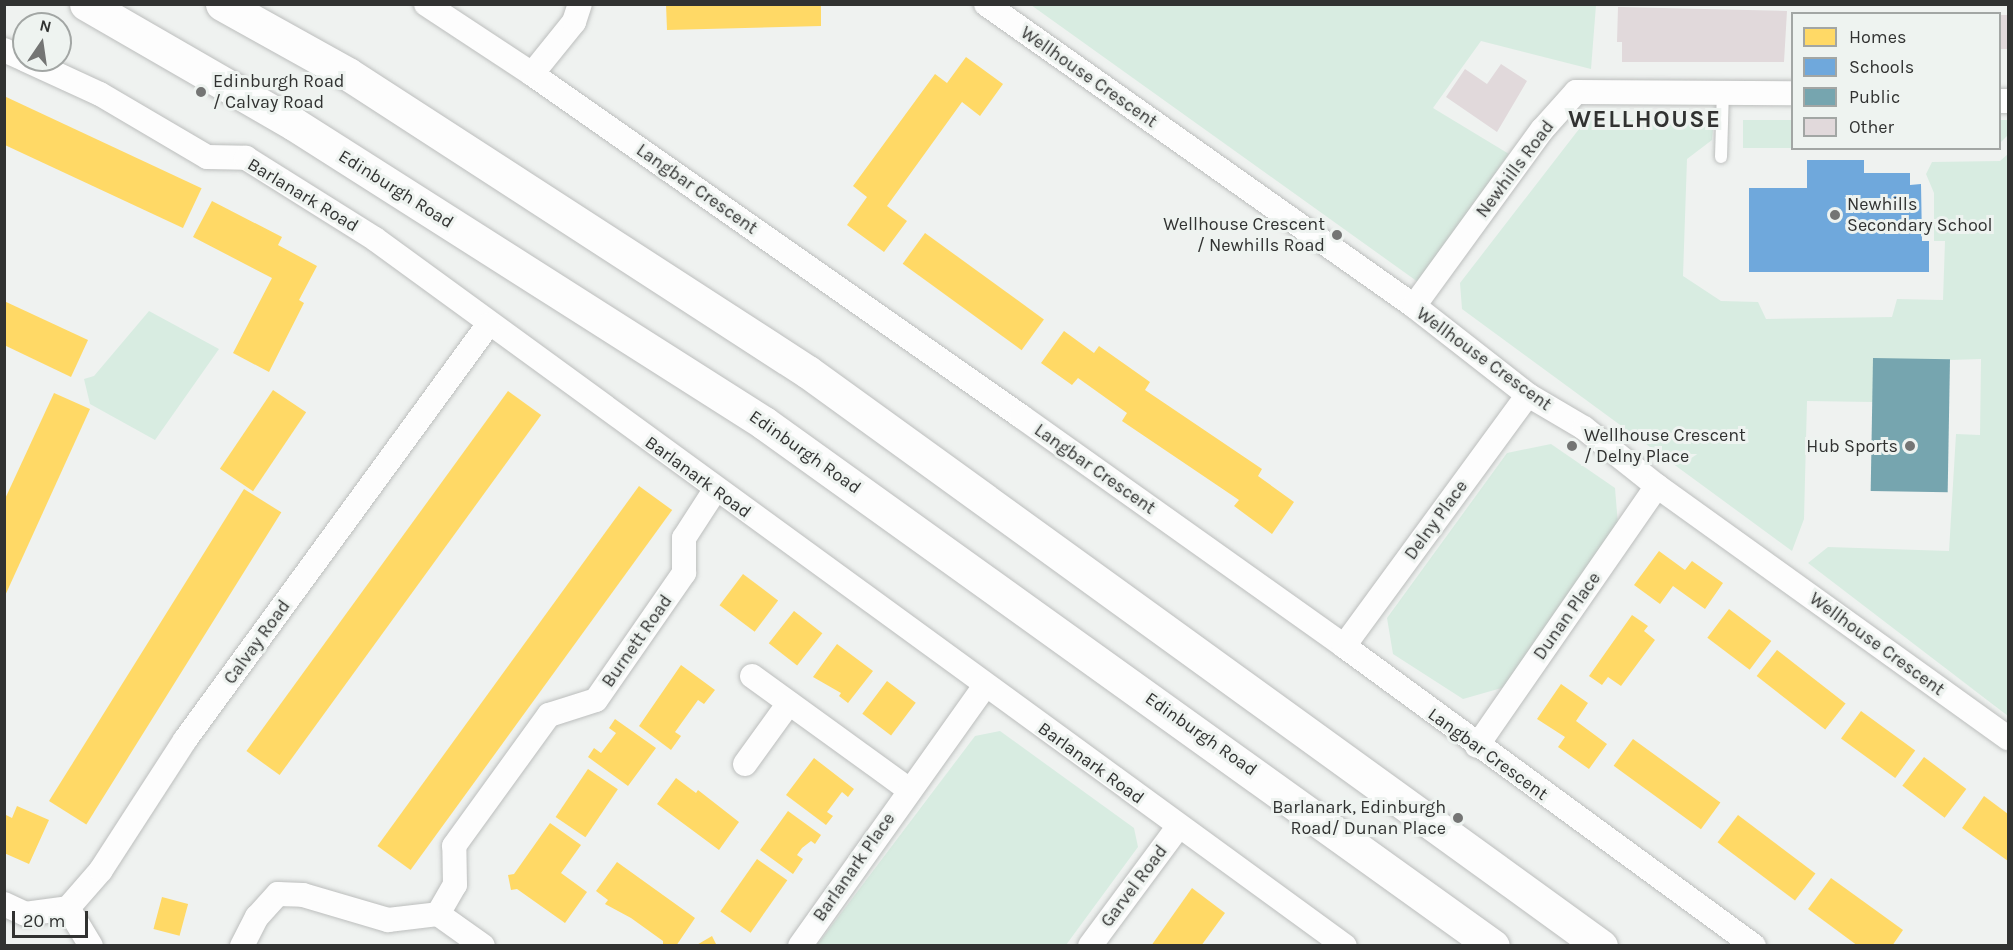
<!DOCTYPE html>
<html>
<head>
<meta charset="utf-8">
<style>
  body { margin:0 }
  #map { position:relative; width:2013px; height:950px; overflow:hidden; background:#eff2f0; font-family:Karla,sans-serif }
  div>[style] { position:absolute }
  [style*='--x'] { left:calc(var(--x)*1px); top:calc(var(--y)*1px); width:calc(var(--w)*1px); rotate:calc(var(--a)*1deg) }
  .green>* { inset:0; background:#d8ece1; transform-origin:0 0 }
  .homes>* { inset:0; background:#ffd966; transform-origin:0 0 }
  .schools>* { inset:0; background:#6fa8dc }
  .public>* { inset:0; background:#76a5af; transform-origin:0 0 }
  .building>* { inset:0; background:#e1d9db; transform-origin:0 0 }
  .roads { filter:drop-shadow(0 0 2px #bcbebd) drop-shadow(0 0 2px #bcbebd) }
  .lane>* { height:12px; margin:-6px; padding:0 6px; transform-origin:6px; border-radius:6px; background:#fdfdfd }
  .street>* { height:24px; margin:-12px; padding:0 12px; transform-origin:12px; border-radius:12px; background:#fdfdfd }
  .primary>* { height:33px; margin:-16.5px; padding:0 16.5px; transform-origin:16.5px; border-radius:16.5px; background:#fdfdfd }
  .dots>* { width:16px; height:16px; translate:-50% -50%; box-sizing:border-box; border:3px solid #eef3f0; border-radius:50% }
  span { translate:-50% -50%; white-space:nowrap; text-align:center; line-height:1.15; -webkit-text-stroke:6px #eef3f0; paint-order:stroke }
  .street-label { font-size:18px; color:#313231 }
  .poi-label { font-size:18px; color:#313231 }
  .left { translate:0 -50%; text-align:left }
  .right { translate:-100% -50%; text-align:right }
  .district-label { font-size:24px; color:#313231; font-weight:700; letter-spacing:1.5px }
  .frame { position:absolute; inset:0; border:6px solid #313231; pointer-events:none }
  .legend { position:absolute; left:1791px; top:12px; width:210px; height:138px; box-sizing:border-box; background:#eef3f0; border:2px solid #a2a6a4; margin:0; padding:8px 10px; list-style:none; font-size:18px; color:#313231 }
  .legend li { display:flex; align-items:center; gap:12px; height:30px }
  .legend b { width:30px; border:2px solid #a2a6a4 }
  .north { position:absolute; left:12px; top:12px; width:60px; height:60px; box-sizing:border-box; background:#eef3f0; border:2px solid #a2a6a4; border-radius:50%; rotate:13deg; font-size:16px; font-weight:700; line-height:24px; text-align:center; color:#313231 }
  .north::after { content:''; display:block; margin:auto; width:21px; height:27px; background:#747574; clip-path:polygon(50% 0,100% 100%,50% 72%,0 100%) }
  .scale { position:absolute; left:12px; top:911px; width:76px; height:27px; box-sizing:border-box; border:3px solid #313231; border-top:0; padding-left:8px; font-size:18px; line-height:21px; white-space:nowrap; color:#313231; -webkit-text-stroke:4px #eef3f0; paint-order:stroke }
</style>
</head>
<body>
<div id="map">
  <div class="green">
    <i style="clip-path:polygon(1031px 5px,1596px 5px,1591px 69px,1481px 41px,1433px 108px,1509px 154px,1418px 282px)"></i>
    <i style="clip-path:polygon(1586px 120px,1714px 120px,1712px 140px,1687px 159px,1683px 276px,1721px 301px,1758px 302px,1766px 319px,1892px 317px,1897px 299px,1943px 300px,1945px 241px,1934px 241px,1934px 193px,1926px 174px,1932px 162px,2000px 161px,2008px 154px,2008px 716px,1808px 563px,1828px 547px,1949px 551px,1956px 434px,1980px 435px,1981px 359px,1950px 360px,1873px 402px,1807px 401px,1804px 519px,1792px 551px,1462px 309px,1460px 283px)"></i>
    <i style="left:1743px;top:120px;width:49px;height:28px"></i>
    <i style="clip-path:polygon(2000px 120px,2008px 120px,2008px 135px,2000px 143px)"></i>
    <i style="clip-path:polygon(149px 311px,219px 349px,155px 440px,90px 404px,84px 379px,94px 376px)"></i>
    <i style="clip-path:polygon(1551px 444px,1615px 488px,1618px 525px,1505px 687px,1463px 699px,1393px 654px,1387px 618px,1507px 453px)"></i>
    <i style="clip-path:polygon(1000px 731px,1134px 828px,1138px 847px,1066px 945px,817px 945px,975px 736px)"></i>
  </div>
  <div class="homes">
    <i style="clip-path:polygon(666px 4px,821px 4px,821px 26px,667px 30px)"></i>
    <i style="clip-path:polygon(966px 57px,1003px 84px,980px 116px,962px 102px,887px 206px,907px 221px,884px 252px,847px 225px,867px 197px,853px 186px,935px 74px,947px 83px)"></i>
    <i style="left:4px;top:96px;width:218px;height:44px;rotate:25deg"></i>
    <i style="clip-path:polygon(212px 201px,282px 237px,278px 245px,317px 266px,299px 300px,304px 303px,269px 372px,233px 353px,272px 278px,193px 237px)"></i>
    <i style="left:925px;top:233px;width:147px;height:38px;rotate:36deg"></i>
    <i style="clip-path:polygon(4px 301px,88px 340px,71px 377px,4px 345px)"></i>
    <i style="clip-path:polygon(1064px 331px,1094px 353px,1099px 346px,1150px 382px,1145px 390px,1262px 469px,1258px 476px,1294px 502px,1272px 534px,1234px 506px,1239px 500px,1122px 421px,1127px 413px,1078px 378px,1072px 385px,1041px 363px)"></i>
    <i style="left:273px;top:390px;width:40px;height:95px;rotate:34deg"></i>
    <i style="left:508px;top:391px;width:41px;height:445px;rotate:36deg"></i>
    <i style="clip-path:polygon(54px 393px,90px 409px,4px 598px,4px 501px)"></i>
    <i style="left:639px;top:486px;width:41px;height:445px;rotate:36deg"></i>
    <i style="left:244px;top:489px;width:44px;height:368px;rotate:32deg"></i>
    <i style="clip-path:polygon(1659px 551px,1685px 570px,1692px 561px,1723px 583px,1705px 609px,1673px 586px,1660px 604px,1634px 585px)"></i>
    <i style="left:743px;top:574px;width:44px;height:39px;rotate:37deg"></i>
    <i style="left:1729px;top:609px;width:53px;height:36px;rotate:37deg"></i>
    <i style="left:794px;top:611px;width:36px;height:41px;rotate:38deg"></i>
    <i style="clip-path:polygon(1632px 615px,1648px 626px,1644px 631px,1655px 640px,1621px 686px,1608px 677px,1602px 685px,1589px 676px)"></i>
    <i style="clip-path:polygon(837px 644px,873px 671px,848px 703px,839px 696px,841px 693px,813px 677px)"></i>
    <i style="left:1777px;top:650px;width:87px;height:33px;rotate:38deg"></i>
    <i style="clip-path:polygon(681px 665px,715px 690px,704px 704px,698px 700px,675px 732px,681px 736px,671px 750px,639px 726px)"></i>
    <i style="left:887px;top:681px;width:36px;height:41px;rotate:37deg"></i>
    <i style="clip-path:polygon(1561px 684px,1588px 703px,1576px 721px,1607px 744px,1589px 769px,1558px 747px,1565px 737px,1537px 719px)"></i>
    <i style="left:1861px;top:711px;width:67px;height:34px;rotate:36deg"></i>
    <i style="clip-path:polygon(615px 719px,656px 748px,628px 786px,588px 757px,594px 748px,601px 753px,616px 733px,609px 728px)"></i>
    <i style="left:1633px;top:739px;width:108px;height:33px;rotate:36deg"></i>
    <i style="left:1924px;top:757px;width:53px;height:36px;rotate:37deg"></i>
    <i style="clip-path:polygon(814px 758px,854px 789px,848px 797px,842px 792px,827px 812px,833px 816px,826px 825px,786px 795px)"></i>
    <i style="left:588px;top:769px;width:36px;height:58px;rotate:34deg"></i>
    <i style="clip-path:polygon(676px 778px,696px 793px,698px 790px,739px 822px,719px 850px,657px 804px)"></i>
    <i style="clip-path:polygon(1984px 796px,2008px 814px,2008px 861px,1962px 828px)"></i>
    <i style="clip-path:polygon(17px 806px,49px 820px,29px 864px,4px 853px,4px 814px,12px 818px)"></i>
    <i style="clip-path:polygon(788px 811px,821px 835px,815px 844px,811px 841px,802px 848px,797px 855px,803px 859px,793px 874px,760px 850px)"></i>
    <i style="left:1738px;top:815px;width:97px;height:34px;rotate:37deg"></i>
    <i style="clip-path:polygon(550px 823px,581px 845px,561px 873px,587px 892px,565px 923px,517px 889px,511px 890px,508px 875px,514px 874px)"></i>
    <i style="left:757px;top:859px;width:37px;height:64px;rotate:35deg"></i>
    <i style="clip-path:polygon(617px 862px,695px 918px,676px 946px,663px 946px,663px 941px,631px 918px,605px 904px,608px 900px,596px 891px)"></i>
    <i style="clip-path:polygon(1831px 878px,1903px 930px,1892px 946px,1858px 946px,1808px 909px)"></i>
    <i style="clip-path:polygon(1192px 888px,1225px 913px,1201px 946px,1151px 946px)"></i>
    <i style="left:162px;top:897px;width:27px;height:33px;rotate:15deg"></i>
    <i style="clip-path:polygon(712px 936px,717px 946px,695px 946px)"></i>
  </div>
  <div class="schools">
    <i style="clip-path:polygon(1807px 160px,1864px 160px,1864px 173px,1910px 173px,1910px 185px,1921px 184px,1922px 241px,1929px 241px,1929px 272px,1749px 272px,1749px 188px,1807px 188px)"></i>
  </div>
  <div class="public">
    <i style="left:1873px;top:358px;width:77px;height:133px;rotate:1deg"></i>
  </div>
  <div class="building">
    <i style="clip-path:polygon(1618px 7px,1787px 11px,1784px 62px,1622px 62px,1622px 42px,1617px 42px)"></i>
    <i style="left:2000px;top:15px;width:8px;height:34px"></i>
    <i style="clip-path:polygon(1501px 64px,1527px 81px,1497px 132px,1446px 97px,1465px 69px,1487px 84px)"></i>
  </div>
  <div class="roads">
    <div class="lane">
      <i style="--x:1721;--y:157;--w:66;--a:-88.3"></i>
    </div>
    <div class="street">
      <i style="--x:426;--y:4;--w:127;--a:33.4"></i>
      <i style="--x:532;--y:74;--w:598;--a:34.99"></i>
      <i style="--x:1022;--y:417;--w:395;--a:35.4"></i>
      <i style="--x:1344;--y:646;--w:508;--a:36.19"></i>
      <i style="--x:986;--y:4;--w:524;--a:35.21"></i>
      <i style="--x:1414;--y:306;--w:145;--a:38"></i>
      <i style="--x:1528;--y:395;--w:65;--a:30.5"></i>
      <i style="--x:1584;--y:428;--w:93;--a:38.5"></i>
      <i style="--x:1657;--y:486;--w:432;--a:35.7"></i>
      <i style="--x:4;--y:50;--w:22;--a:24"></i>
      <i style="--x:26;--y:60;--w:81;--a:24.7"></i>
      <i style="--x:100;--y:94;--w:124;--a:30.5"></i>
      <i style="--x:207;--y:157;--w:39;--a:1"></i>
      <i style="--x:246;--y:158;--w:152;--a:32.1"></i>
      <i style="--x:375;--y:239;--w:1200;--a:36.09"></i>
      <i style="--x:532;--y:74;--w:67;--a:-51.1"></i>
      <i style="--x:574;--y:22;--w:19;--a:-72"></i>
      <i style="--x:2000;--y:101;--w:8;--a:0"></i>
      <i style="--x:1414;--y:306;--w:218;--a:-54"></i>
      <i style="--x:1542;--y:130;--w:51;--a:-48.2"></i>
      <i style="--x:1576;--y:92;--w:216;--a:0.3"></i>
      <i style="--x:1344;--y:646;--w:311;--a:-53.8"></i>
      <i style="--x:752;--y:676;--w:193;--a:35.9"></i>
      <i style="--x:1477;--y:746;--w:316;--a:-55.3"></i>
      <i style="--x:745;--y:764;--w:75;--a:-54.2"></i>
      <i style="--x:4;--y:904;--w:23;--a:25"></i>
      <i style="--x:25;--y:914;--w:43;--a:-7.9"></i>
      <i style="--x:68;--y:908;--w:50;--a:-49"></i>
      <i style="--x:101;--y:870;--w:155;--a:-57.1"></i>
      <i style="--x:185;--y:740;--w:514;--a:-53.87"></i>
      <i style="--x:68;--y:908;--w:44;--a:58.8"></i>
      <i style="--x:438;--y:914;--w:34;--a:-60"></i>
      <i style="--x:455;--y:885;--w:39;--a:-91"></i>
      <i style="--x:454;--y:846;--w:162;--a:-54.1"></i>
      <i style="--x:549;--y:715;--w:49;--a:-17.7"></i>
      <i style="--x:596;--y:700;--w:155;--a:-55.3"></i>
      <i style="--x:684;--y:573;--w:35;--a:-90"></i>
      <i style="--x:684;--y:538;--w:57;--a:-57.1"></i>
      <i style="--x:242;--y:946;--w:33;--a:-63"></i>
      <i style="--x:257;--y:917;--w:31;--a:-48"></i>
      <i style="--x:278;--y:894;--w:25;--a:2"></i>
      <i style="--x:303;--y:895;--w:89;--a:16.4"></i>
      <i style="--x:388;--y:920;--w:50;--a:-6.8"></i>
      <i style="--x:438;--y:914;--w:55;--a:35.4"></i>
      <i style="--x:800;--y:946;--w:319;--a:-54.6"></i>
      <i style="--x:1090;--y:946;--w:148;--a:-53.5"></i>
    </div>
    <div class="primary">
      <i style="--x:86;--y:4;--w:240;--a:30"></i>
      <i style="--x:294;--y:124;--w:557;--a:32.46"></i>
      <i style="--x:764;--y:423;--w:897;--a:35.66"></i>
      <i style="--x:222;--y:4;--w:144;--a:29.1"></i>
      <i style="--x:348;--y:74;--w:548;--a:32.94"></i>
      <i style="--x:808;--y:372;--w:979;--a:35.9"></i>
    </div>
  </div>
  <div class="dots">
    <i style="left:201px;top:92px;background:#747574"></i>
    <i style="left:1835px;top:215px;background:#747574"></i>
    <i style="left:1337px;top:235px;background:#747574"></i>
    <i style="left:1572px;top:446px;background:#747574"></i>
    <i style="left:1910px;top:446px;background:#747574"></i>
    <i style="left:1458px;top:818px;background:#747574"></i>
  </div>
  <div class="street-label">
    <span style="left:1089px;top:77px;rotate:35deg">Wellhouse Crescent</span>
    <span style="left:1515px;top:169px;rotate:-53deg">Newhills Road</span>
    <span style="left:396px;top:189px;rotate:32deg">Edinburgh Road</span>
    <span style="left:697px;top:189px;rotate:35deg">Langbar Crescent</span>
    <span style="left:303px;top:195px;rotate:31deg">Barlanark Road</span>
    <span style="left:1484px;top:359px;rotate:36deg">Wellhouse Crescent</span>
    <span style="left:805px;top:452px;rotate:35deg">Edinburgh Road</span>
    <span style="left:1095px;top:469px;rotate:35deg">Langbar Crescent</span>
    <span style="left:698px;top:477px;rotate:36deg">Barlanark Road</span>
    <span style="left:1436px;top:520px;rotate:-54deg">Delny Place</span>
    <span style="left:1567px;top:616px;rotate:-55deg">Dunan Place</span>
    <span style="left:637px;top:641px;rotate:-55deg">Burnett Road</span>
    <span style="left:257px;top:642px;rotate:-54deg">Calvay Road</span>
    <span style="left:1877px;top:644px;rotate:36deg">Wellhouse Crescent</span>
    <span style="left:1201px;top:734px;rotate:35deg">Edinburgh Road</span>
    <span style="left:1488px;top:754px;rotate:36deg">Langbar Crescent</span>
    <span style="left:1091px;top:763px;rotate:36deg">Barlanark Road</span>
    <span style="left:854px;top:867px;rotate:-55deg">Barlanark Place</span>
    <span style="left:1134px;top:886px;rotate:-53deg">Garvel Road</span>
  </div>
  <div class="poi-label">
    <span class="left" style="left:213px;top:92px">Edinburgh Road<br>/ Calvay Road</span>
    <span class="left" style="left:1847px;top:215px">Newhills<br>Secondary School</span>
    <span class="right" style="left:1325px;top:235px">Wellhouse Crescent<br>/ Newhills Road</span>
    <span class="left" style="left:1584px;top:446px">Wellhouse Crescent<br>/ Delny Place</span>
    <span class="right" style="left:1898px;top:446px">Hub Sports</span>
    <span class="right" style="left:1446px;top:818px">Barlanark, Edinburgh<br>Road/ Dunan Place</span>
  </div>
  <div class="district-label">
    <span style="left:1645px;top:120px">WELLHOUSE</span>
  </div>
  <div class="frame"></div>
  <ul class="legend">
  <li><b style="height:16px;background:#ffd966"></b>Homes</li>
  <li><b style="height:16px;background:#6fa8dc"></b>Schools</li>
  <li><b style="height:16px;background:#76a5af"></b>Public</li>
  <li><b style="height:16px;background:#e1d9db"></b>Other</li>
  </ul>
  <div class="north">N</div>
  <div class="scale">20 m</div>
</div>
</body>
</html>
